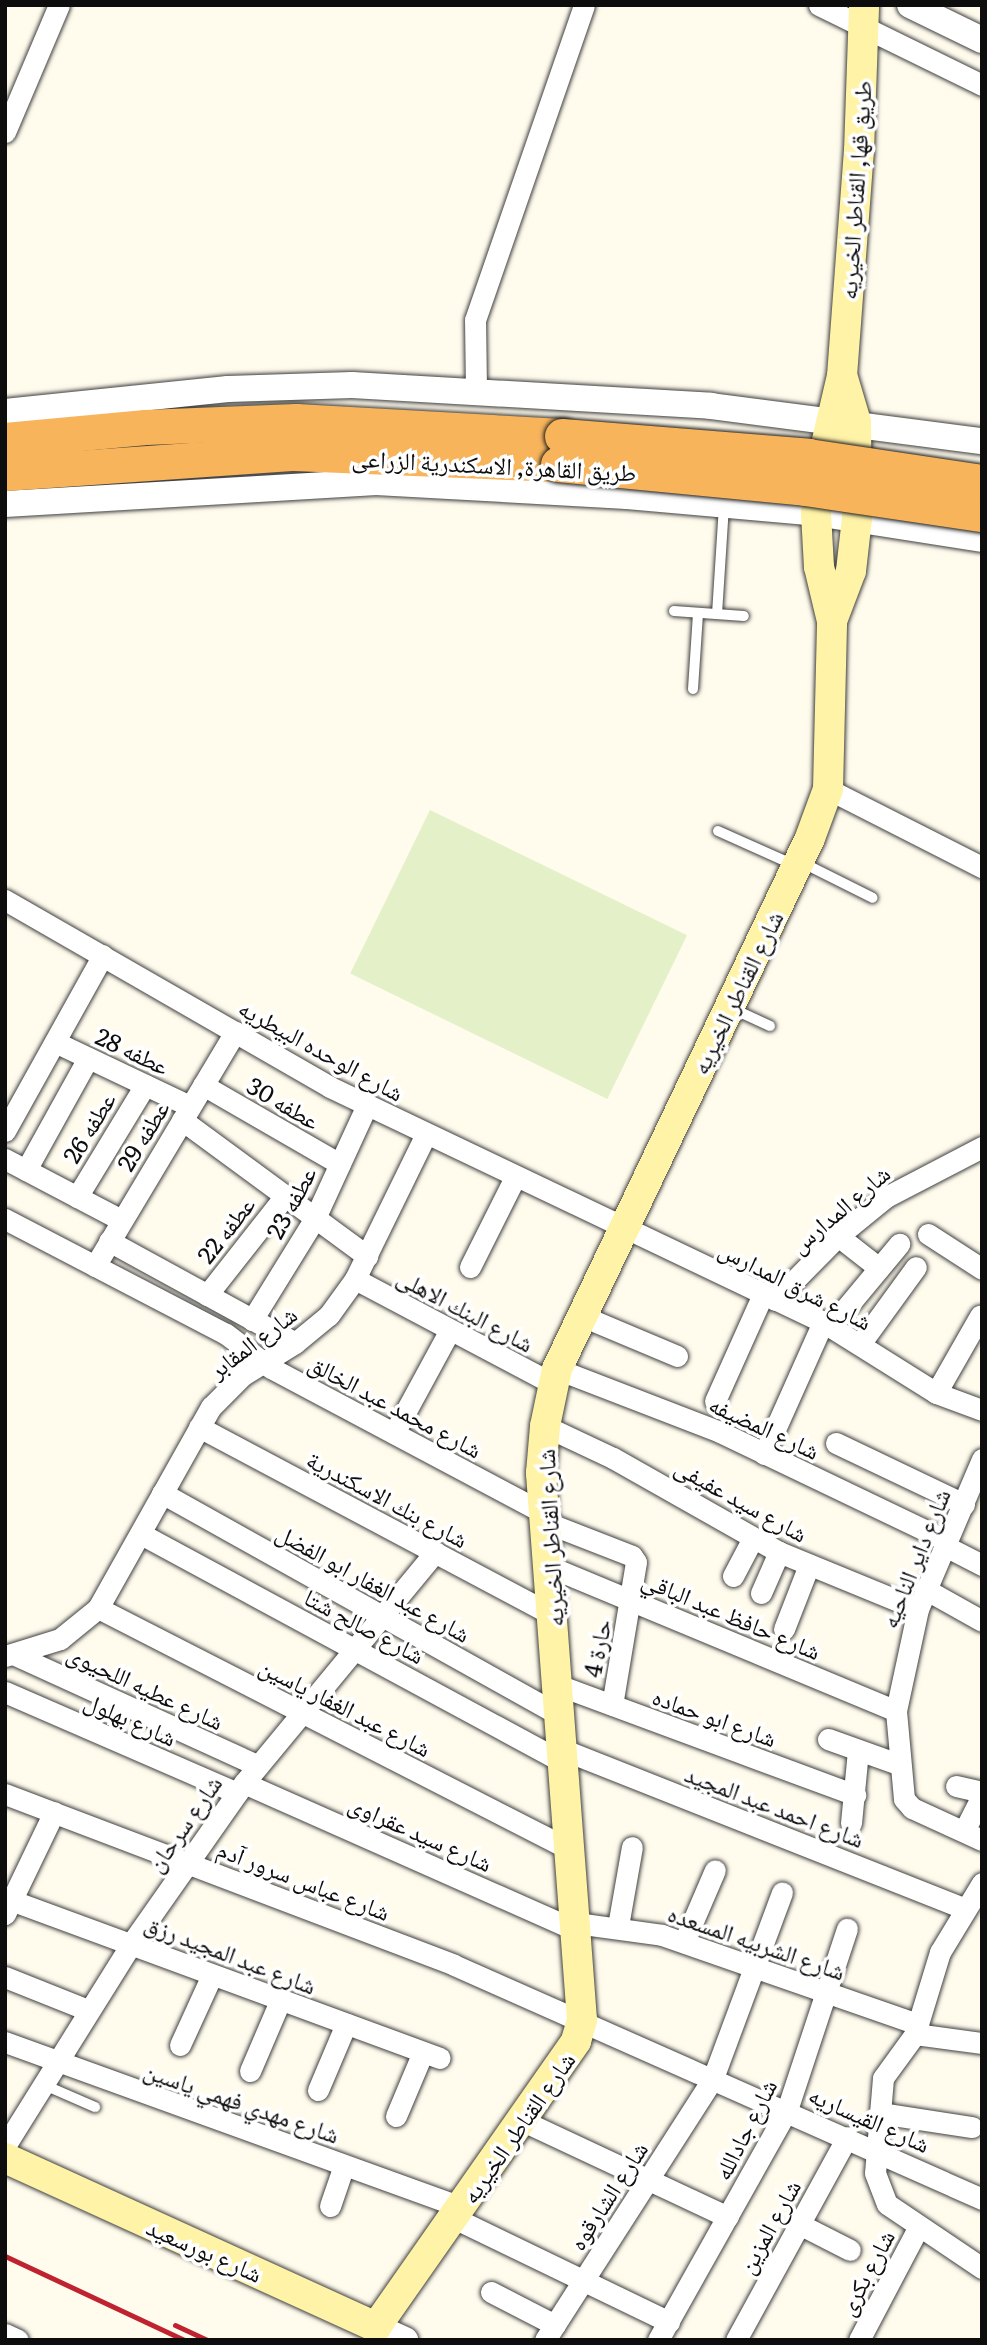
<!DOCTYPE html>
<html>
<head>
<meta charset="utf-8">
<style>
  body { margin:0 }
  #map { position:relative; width:987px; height:2345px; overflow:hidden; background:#fffbed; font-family:Literata,"Noto Naskh Arabic",serif }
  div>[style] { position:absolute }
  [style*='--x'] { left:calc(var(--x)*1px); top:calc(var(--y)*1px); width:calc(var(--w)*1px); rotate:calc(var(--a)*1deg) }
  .pitch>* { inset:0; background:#e4f1c8; transform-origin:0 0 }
  .roads { filter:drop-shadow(0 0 2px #404040) drop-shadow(0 0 2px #404040) }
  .service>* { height:10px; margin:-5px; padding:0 5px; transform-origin:5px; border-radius:5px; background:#fff }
  .minor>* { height:21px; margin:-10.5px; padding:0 10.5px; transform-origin:10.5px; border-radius:10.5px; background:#fff }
  .tertiary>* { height:26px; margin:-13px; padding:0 13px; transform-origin:13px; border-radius:13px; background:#fff }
  .secondary>* { height:30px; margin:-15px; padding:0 15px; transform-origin:15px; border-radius:15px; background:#fff3a8 }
  .trunk>* { height:35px; margin:-17.5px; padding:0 17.5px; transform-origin:17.5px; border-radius:17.5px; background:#f8b45b }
  .rail>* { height:5px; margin:-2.5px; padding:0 2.5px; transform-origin:2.5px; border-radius:2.5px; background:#bf232f }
  .bridges { filter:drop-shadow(0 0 2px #1e1e1e) drop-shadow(0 0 2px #1e1e1e) }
  .trunk-bridge>* { height:35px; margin:-17.5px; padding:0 17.5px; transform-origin:17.5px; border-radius:17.5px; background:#f8b45b }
  span { translate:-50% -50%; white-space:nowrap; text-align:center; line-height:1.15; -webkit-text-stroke:7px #fff; paint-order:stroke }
  .street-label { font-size:24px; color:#0d0d0d }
  .frame { position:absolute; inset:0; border:7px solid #0d0d0d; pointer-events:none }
</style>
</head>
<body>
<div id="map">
  <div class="pitch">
    <i style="left:430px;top:810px;width:286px;height:182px;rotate:26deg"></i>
  </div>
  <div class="roads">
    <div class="service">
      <i style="--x:674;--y:611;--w:70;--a:4.1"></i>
      <i style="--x:717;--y:614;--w:109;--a:-86.3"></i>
      <i style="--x:693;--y:689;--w:76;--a:-86.2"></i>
      <i style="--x:718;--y:831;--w:83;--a:24.1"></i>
      <i style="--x:801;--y:862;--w:80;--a:26.6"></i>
      <i style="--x:731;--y:1008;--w:43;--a:24.8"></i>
      <i style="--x:42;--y:2084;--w:58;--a:23.5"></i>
    </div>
    <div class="minor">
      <i style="--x:819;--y:5;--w:182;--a:26.1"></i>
      <i style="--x:5;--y:132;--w:138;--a:-67"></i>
      <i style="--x:476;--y:389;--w:69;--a:-90.8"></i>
      <i style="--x:475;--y:320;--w:333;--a:-70.9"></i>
      <i style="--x:828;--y:789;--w:173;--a:26.9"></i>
      <i style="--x:5;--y:900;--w:375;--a:29.9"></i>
      <i style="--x:330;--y:1087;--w:546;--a:25.49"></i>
      <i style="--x:823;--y:1322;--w:133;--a:32.1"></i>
      <i style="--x:936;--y:1393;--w:49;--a:20.3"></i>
      <i style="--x:55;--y:1042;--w:149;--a:25.4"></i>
      <i style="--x:203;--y:1085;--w:158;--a:30"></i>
      <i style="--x:182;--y:1120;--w:230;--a:36.3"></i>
      <i style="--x:5;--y:1131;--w:201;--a:-60.9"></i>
      <i style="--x:5;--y:1159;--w:131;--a:27.7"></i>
      <i style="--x:26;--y:1170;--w:128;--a:-61"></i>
      <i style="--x:77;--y:1197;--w:131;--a:-58.7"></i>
      <i style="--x:5;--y:1219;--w:249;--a:27.5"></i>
      <i style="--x:226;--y:1334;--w:56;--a:37.1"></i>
      <i style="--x:271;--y:1368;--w:309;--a:28"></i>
      <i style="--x:928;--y:1234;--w:64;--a:32.9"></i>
      <i style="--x:838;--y:1236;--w:52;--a:38"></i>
      <i style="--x:109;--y:1241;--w:212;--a:28.7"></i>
      <i style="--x:95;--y:1266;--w:273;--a:-59.1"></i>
      <i style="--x:470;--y:1267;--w:101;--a:-63.4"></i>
      <i style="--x:355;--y:1279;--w:224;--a:27.9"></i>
      <i style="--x:207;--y:1295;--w:126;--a:-51.8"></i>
      <i style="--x:775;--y:1300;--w:90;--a:-45.5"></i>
      <i style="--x:838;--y:1236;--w:62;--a:-39.1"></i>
      <i style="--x:886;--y:1197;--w:108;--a:-27.5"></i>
      <i style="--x:582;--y:1316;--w:103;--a:22.8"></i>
      <i style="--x:252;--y:1320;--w:120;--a:-58.3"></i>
      <i style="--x:315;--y:1218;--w:124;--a:-65.3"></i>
      <i style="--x:831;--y:1326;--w:107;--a:-50.3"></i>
      <i style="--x:860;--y:1344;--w:95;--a:-54"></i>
      <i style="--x:557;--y:1369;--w:175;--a:21.1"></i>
      <i style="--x:720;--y:1432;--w:252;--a:25.6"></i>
      <i style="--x:936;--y:1393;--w:89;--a:-60.3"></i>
      <i style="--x:715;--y:1401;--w:117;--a:-65.8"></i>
      <i style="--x:545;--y:1426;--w:75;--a:25.2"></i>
      <i style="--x:613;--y:1458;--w:191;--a:29.5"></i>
      <i style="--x:779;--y:1552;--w:150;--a:22.3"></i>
      <i style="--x:199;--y:1427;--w:400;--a:28"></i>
      <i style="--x:394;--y:1433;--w:117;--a:-61.5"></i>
      <i style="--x:836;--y:1443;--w:142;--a:25.5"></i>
      <i style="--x:764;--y:1454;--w:145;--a:-65.9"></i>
      <i style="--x:982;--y:1459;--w:163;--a:113.1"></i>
      <i style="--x:918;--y:1609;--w:104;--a:102.2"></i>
      <i style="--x:896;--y:1711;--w:88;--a:84.8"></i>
      <i style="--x:904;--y:1799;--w:12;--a:48"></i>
      <i style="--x:912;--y:1808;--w:77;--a:24.6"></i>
      <i style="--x:162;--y:1493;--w:457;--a:29.2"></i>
      <i style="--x:545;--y:1522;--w:93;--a:21.3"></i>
      <i style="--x:632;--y:1556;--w:7;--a:56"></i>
      <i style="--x:636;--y:1562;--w:145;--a:99.5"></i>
      <i style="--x:141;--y:1534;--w:482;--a:28.4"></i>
      <i style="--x:945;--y:1546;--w:42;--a:27.2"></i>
      <i style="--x:548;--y:1566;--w:377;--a:22.6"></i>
      <i style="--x:733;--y:1576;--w:43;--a:-62.2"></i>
      <i style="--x:925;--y:1589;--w:65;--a:29.3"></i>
      <i style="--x:761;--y:1593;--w:45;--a:-66.3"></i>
      <i style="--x:98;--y:1608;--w:531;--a:27.1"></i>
      <i style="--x:784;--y:1629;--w:69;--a:-68.7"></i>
      <i style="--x:13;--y:1654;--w:268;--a:24.5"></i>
      <i style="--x:5;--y:1656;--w:58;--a:-17.2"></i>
      <i style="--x:60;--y:1639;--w:49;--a:-39.2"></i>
      <i style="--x:98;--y:1608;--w:231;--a:-60.7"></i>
      <i style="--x:211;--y:1407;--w:45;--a:-45"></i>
      <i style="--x:243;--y:1375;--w:61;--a:-31.6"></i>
      <i style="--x:295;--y:1343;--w:44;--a:-39.5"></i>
      <i style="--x:329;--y:1315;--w:44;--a:-54.2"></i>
      <i style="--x:355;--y:1279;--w:161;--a:-63.9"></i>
      <i style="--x:558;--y:1685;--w:317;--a:20.3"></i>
      <i style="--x:5;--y:1692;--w:253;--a:23.5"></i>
      <i style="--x:828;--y:1739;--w:74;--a:19.7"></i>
      <i style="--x:564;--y:1750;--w:432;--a:21.6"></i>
      <i style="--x:244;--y:1783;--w:363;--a:23.9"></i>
      <i style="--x:956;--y:1786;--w:27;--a:13"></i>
      <i style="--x:5;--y:1794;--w:480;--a:20.8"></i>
      <i style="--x:454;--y:1965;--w:578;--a:23.9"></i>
      <i style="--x:851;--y:1823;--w:73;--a:-84.5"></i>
      <i style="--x:964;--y:1831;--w:39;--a:-63"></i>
      <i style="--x:982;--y:1883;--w:81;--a:121.3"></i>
      <i style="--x:940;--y:1952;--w:86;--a:107"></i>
      <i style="--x:915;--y:2034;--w:54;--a:126"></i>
      <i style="--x:883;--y:2078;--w:95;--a:94.8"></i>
      <i style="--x:875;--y:2173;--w:33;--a:69"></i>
      <i style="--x:887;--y:2204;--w:115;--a:34"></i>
      <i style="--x:5;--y:1898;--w:463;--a:20.2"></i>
      <i style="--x:5;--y:1914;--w:113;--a:-64.3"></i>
      <i style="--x:576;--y:1923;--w:87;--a:7.9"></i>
      <i style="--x:662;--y:1935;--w:271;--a:19.2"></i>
      <i style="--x:618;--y:1926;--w:80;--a:-80"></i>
      <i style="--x:684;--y:1942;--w:78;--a:-66.7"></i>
      <i style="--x:5;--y:1977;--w:89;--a:21.7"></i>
      <i style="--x:915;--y:2034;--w:68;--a:7.7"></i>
      <i style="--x:5;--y:2042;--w:486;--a:19.9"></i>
      <i style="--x:180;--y:2045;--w:77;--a:-65.4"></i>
      <i style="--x:250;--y:2071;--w:76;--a:-66.8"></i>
      <i style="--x:318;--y:2090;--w:72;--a:-67"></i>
      <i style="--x:880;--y:2113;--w:93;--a:8.7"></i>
      <i style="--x:396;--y:2116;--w:69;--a:-67.1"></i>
      <i style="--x:523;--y:2121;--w:226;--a:25.1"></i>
      <i style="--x:5;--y:2146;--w:238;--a:-58"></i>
      <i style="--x:131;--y:1944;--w:197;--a:-54.9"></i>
      <i style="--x:244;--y:1783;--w:300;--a:-50.4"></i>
      <i style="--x:330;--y:2206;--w:43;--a:-71.1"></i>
      <i style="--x:454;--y:2218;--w:239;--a:25.8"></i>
      <i style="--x:799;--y:2224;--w:57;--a:27"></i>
      <i style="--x:491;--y:2292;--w:72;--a:27.3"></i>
      <i style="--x:5;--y:2334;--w:14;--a:25"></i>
      <i style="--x:545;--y:2340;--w:311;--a:-57.3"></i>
      <i style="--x:713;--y:2078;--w:198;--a:-69.6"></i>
      <i style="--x:658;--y:2340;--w:264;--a:-60.7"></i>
      <i style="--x:787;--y:2110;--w:191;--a:-71.7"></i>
      <i style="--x:736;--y:2340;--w:231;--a:-61.3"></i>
      <i style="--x:859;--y:2340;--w:127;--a:-62.2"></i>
    </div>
    <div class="tertiary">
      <i style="--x:910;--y:5;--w:80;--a:25.9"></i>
      <i style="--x:5;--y:412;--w:224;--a:-5.9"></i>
      <i style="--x:228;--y:389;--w:124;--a:-1.8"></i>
      <i style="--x:352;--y:385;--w:360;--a:3.3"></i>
      <i style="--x:711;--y:406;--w:273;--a:7.4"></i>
      <i style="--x:5;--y:504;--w:372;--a:-3.4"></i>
      <i style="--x:376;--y:482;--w:251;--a:3.2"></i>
      <i style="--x:627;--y:496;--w:190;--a:5.1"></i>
      <i style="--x:816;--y:513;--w:168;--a:8.9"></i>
      <i style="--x:376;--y:2327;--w:32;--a:24"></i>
    </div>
    <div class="secondary">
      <i style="--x:832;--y:621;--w:53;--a:-69.2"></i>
      <i style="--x:851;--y:571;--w:53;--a:-83.5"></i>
      <i style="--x:857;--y:518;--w:96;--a:-90.6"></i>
      <i style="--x:856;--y:422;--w:46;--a:-106.5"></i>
      <i style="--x:5;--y:2158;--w:408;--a:24.5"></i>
      <i style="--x:376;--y:2327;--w:349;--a:-55"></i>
      <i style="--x:576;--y:2041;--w:22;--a:-74"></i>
      <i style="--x:582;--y:2020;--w:549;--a:-94.29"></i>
      <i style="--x:541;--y:1473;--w:47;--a:-85.1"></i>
      <i style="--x:545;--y:1426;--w:58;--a:-78.1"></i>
      <i style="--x:557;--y:1369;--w:588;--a:-64.52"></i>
      <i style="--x:810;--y:838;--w:52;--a:-69.8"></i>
      <i style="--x:828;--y:789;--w:168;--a:-88.6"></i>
      <i style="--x:832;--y:621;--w:56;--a:-103.5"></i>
      <i style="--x:819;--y:567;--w:54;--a:-93.2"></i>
      <i style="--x:816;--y:513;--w:47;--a:-83.9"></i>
      <i style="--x:821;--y:466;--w:92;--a:-76.9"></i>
      <i style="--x:842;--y:376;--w:226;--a:-85.7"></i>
      <i style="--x:859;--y:151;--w:146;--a:-88"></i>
    </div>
    <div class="trunk">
      <i style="--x:5;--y:440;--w:141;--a:-5.3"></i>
      <i style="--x:145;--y:427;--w:151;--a:-2.3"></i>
      <i style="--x:296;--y:421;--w:266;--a:3.2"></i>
      <i style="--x:5;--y:473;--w:290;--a:-4"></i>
      <i style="--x:294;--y:453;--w:264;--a:2.4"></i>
    </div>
  </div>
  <div class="rail">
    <i style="--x:5;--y:2256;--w:198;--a:25.1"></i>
    <i style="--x:175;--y:2325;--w:35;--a:25"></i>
  </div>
  <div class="bridges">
    <div class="trunk-bridge">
      <i style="--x:562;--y:436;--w:247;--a:4.6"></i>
      <i style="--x:808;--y:456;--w:176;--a:8.5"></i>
      <i style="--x:558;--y:464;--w:248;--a:5.5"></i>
      <i style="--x:805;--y:488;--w:179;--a:8.4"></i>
    </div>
  </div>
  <div class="street-label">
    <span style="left:854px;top:190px;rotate:-86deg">طريق قها, القناطر الخيريه</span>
    <span style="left:494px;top:464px;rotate:3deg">طريق القاهرة, الاسكندرية الزراعى</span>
    <span style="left:736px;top:992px;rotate:-64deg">شارع القناطر الخيريه</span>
    <span style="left:322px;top:1049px;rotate:29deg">شارع الوحده البيطريه</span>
    <span style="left:133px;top:1050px;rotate:25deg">عطفه 28</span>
    <span style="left:284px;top:1102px;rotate:30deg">عطفه 30</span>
    <span style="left:88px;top:1127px;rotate:-59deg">عطفه 26</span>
    <span style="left:142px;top:1135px;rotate:-59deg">عطفه 29</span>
    <span style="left:290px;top:1202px;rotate:-62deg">عطفه 23</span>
    <span style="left:839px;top:1208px;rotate:-40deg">شارع المدارس</span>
    <span style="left:225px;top:1229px;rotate:-52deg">عطفه 22</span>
    <span style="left:796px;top:1284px;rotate:27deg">شارع شرق المدارس</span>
    <span style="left:466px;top:1309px;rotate:28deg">شارع البنك الاهلى</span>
    <span style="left:252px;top:1341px;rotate:-37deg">شارع المقابر</span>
    <span style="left:396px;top:1405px;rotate:28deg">شارع محمد عبد الخالق</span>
    <span style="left:765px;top:1426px;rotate:25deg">شارع المضيفه</span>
    <span style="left:388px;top:1498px;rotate:28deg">شارع بنك الاسكندرية</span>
    <span style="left:742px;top:1499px;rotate:29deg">شارع سيد عفيفى</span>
    <span style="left:549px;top:1538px;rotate:-93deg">شارع القناطر الخيريه</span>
    <span style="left:914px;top:1558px;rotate:-68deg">شارع داير الناحيه</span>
    <span style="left:374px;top:1582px;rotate:29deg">شارع عبد الغفار ابو الفضل</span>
    <span style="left:732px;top:1614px;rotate:23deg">شارع حافظ عبد الباقي</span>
    <span style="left:365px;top:1625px;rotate:28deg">شارع صالح شتا</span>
    <span style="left:596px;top:1648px;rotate:-79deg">حارة 4</span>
    <span style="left:146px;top:1686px;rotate:25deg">شارع عطيه اللحيوى</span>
    <span style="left:346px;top:1706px;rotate:27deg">شارع عبد الغفار ياسين</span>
    <span style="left:715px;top:1716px;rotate:20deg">شارع ابو حماده</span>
    <span style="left:131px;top:1718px;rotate:24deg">شارع بهلول</span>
    <span style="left:775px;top:1805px;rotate:21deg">شارع احمد عبد المجيد</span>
    <span style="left:183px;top:1823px;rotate:-55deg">شارع سرحان</span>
    <span style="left:421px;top:1832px;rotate:24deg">شارع سيد عقراوى</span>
    <span style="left:304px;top:1879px;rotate:21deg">شارع عباس سرور آدم</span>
    <span style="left:757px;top:1941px;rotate:19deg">شارع الشربيه المسعده</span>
    <span style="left:231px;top:1953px;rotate:21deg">شارع عبد المجيد رزق</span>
    <span style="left:242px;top:2101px;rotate:19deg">شارع مهدي فهمي ياسين</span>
    <span style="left:870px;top:2118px;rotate:24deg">شارع القيساريه</span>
    <span style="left:517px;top:2127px;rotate:-55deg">شارع القناطر الخيريه</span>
    <span style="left:744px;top:2129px;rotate:-63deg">شارع جادالله</span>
    <span style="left:607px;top:2195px;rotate:-57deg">شارع الشارقوه</span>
    <span style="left:768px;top:2226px;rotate:-61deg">شارع المزين</span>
    <span style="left:205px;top:2249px;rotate:24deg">شارع بورسعيد</span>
    <span style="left:865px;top:2272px;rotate:-62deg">شارع بكرى</span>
  </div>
  <div class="frame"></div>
</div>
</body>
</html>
